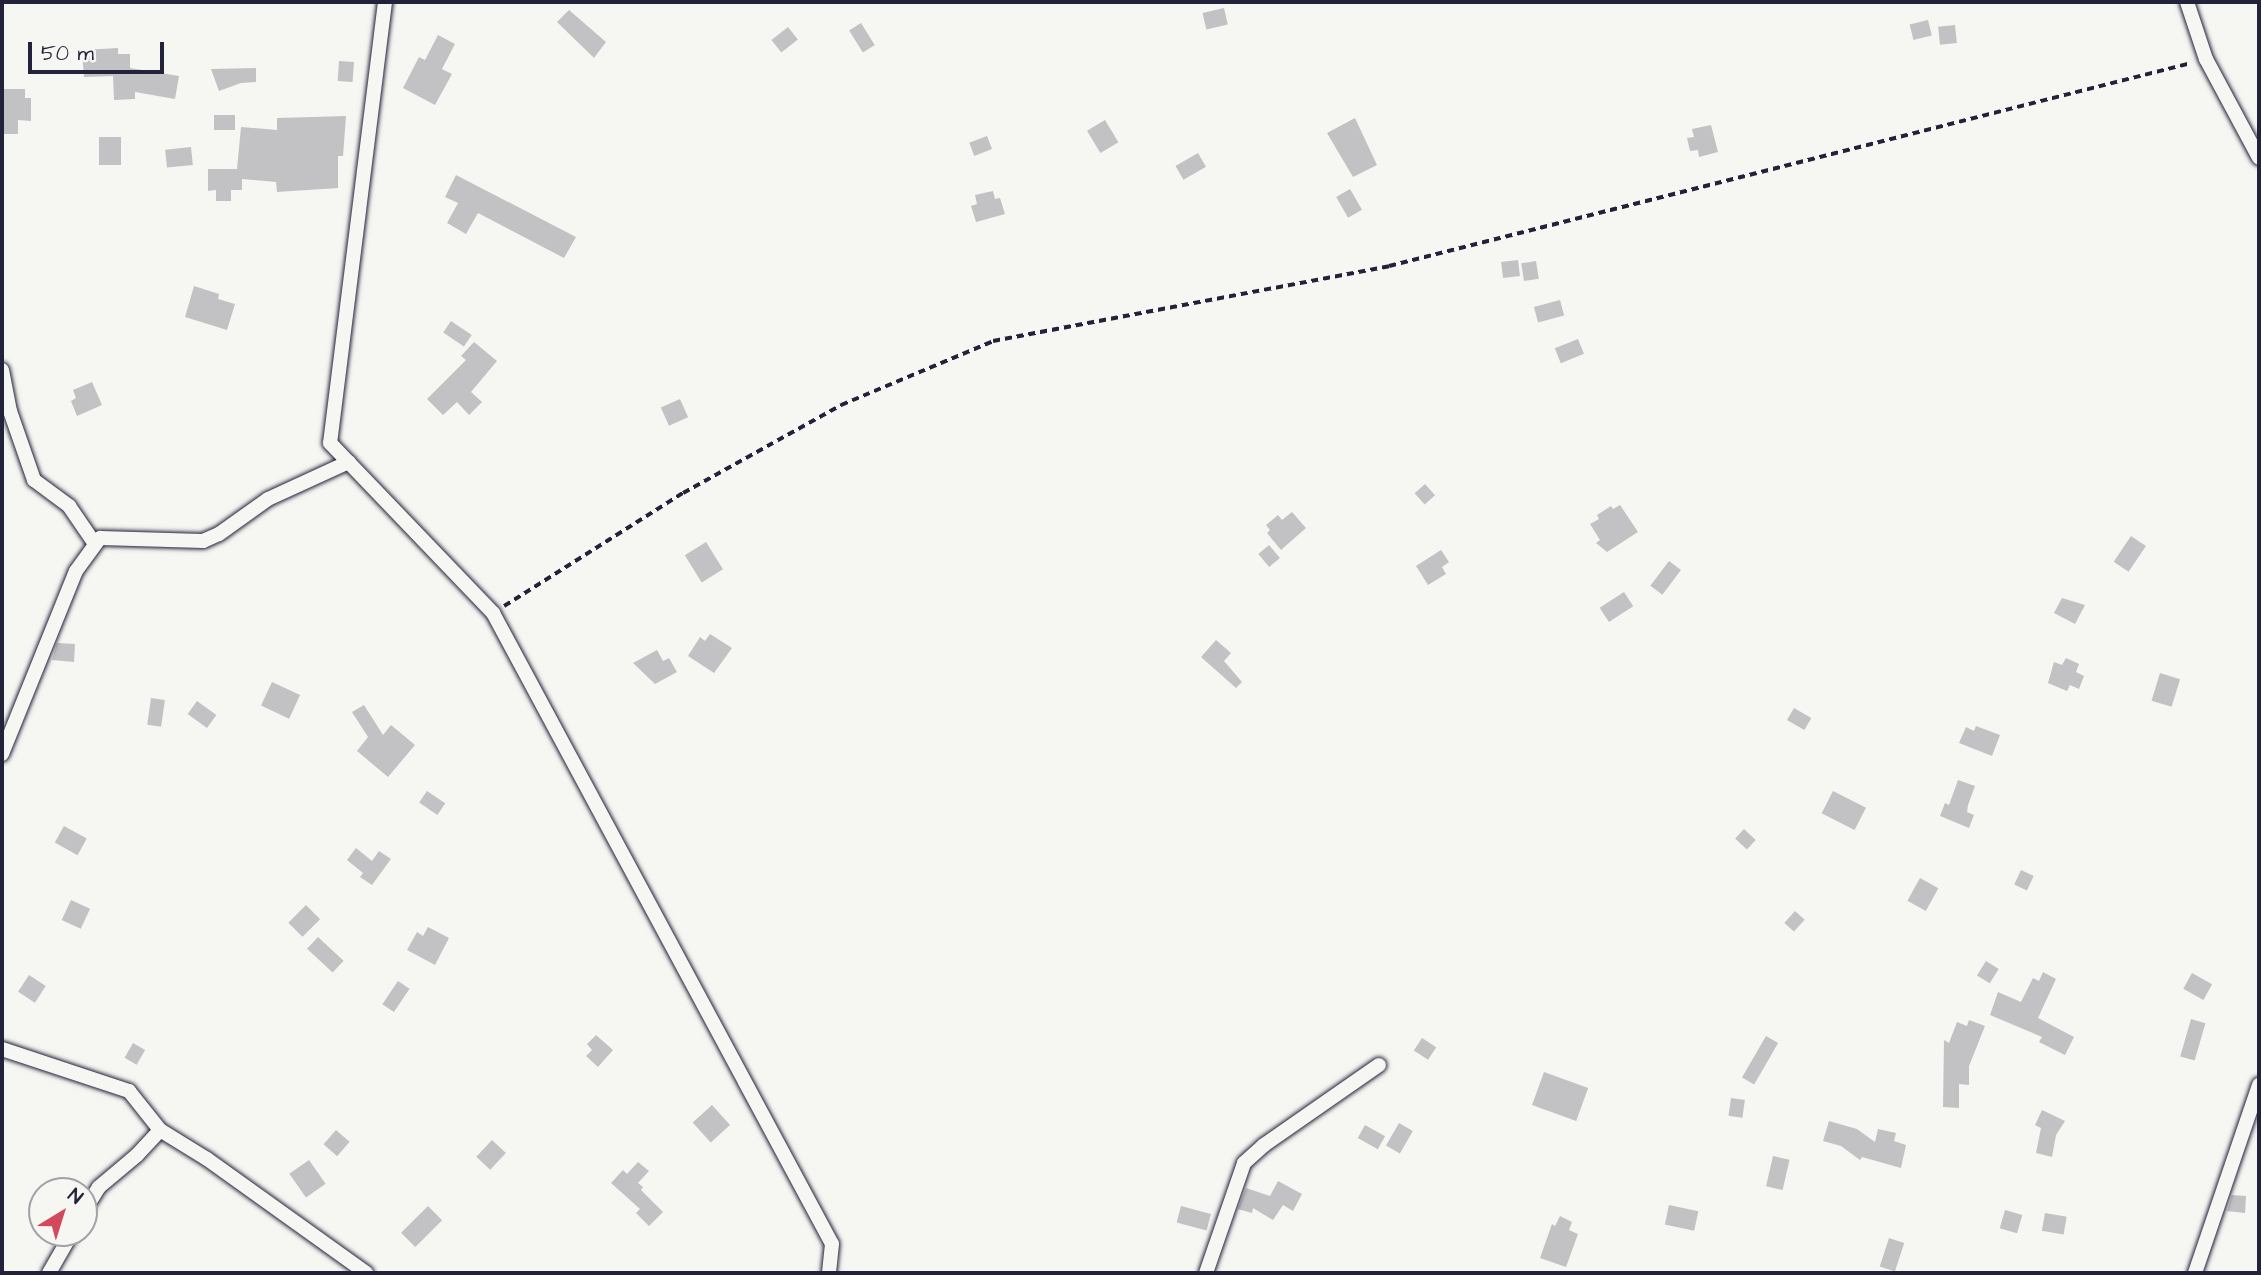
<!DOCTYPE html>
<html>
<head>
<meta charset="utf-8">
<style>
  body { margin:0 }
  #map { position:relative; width:2261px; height:1275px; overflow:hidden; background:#f6f6f2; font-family:"Architects Daughter",sans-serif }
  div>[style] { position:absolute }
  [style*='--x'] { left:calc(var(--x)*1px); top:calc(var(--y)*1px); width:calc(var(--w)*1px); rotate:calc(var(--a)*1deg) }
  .building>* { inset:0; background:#c2c2c4; transform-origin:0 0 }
  .path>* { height:3.5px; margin-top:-1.75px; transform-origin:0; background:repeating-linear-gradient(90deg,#22223b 0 7px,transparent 0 12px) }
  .roads { filter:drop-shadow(0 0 2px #22223b) drop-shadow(0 0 2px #22223b) }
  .street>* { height:14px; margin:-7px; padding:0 7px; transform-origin:7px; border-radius:7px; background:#f6f6f2 }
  span { translate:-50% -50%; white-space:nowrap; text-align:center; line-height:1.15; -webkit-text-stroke:5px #f6f6f2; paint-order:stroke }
  .frame { position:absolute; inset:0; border:4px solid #22223b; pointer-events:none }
  .north { position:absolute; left:28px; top:1177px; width:70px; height:70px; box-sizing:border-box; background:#f6f6f2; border:2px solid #a1a1a9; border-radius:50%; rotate:38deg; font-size:19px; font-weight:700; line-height:28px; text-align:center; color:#22223b }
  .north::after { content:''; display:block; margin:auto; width:24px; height:32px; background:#d1495b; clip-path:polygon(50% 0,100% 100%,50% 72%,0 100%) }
  .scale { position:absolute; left:28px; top:42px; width:136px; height:32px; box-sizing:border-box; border:4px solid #22223b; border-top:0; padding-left:9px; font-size:21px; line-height:24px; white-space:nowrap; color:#22223b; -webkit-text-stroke:5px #f6f6f2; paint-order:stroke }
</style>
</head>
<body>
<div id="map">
  <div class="building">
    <i style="left:1224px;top:8px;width:17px;height:22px;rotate:77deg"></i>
    <i style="clip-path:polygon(569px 10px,606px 42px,594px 58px,557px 22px)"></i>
    <i style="left:1928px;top:20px;width:16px;height:19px;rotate:76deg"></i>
    <i style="left:861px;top:23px;width:26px;height:14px;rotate:58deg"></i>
    <i style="left:1955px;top:25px;width:18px;height:17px;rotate:84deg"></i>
    <i style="left:788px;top:27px;width:16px;height:21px;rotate:52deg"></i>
    <i style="clip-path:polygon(438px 35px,455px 44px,442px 69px,452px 74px,435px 105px,403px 88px,419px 57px,425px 60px)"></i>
    <i style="clip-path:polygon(118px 48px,118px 54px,130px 54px,130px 68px,179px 76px,175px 99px,135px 92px,135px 99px,114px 100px,113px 76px,84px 77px,82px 50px)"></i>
    <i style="left:339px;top:61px;width:15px;height:20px;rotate:4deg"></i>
    <i style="clip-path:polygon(256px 68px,256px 82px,241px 83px,219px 91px,211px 69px)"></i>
    <i style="clip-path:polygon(2px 89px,25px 89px,25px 98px,31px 98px,31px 121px,18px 120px,18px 134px,2px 134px)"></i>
    <i style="left:214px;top:115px;width:21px;height:15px"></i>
    <i style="clip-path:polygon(346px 116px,343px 156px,338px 156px,338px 188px,277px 192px,276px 182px,242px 179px,242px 190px,231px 190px,231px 201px,216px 201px,216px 190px,208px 191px,208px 169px,237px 169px,241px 127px,277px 130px,277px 118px)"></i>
    <i style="clip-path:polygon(1355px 118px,1377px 165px,1353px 177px,1327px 133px)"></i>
    <i style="left:1105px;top:120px;width:26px;height:21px;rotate:59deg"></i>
    <i style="clip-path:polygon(1711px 125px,1718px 152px,1699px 157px,1698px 150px,1690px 151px,1687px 138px,1694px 137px,1692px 129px)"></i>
    <i style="left:987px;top:136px;width:14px;height:19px;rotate:69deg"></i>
    <i style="left:99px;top:137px;width:22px;height:28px"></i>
    <i style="left:191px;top:147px;width:18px;height:26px;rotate:84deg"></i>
    <i style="left:1198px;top:153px;width:16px;height:26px;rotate:60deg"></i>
    <i style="clip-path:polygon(456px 175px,576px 237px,564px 258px,478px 213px,466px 234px,447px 223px,458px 203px,445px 197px)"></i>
    <i style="left:1350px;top:189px;width:24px;height:16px;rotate:60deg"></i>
    <i style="clip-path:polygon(993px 191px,995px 199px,1000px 198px,1005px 214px,976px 222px,971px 206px,977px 204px,975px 195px)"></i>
    <i style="left:1518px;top:260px;width:16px;height:17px;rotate:83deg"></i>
    <i style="left:1536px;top:261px;width:18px;height:15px;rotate:81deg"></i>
    <i style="clip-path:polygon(194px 286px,219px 294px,218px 299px,235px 304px,227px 330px,185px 317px)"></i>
    <i style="left:1560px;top:300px;width:16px;height:27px;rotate:75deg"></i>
    <i style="left:451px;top:321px;width:25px;height:14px;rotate:34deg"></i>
    <i style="left:1578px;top:339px;width:16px;height:25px;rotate:68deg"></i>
    <i style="clip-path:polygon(474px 342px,497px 361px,471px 392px,482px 402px,469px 415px,457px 402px,443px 415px,427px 399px,466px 360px,461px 356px)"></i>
    <i style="clip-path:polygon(92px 382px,102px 405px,77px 416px,71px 401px,76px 398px,73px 390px)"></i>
    <i style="left:680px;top:399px;width:20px;height:21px;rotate:66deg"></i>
    <i style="left:1425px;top:484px;width:15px;height:14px;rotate:48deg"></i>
    <i style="clip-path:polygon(1620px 505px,1638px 532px,1607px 552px,1596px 543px,1600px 540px,1590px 524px,1599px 519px,1597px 515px,1611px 506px,1613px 509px)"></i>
    <i style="clip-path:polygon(1292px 512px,1306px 528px,1281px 550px,1267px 533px,1270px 530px,1266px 525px,1278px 515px,1282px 520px)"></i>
    <i style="left:2131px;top:536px;width:18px;height:31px;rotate:34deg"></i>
    <i style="left:706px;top:542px;width:32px;height:25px;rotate:58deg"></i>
    <i style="left:1269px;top:545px;width:17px;height:14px;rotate:50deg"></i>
    <i style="clip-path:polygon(1441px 550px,1449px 562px,1442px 567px,1446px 574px,1428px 585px,1416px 566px)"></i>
    <i style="left:1669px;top:561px;width:15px;height:31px;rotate:37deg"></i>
    <i style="left:1624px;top:592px;width:17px;height:29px;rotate:57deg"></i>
    <i style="clip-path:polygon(2062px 598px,2085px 605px,2075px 624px,2054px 613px)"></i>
    <i style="clip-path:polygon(710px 634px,732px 648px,714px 673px,688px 656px,700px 637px,705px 641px)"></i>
    <i style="clip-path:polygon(1216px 640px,1231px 653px,1224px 661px,1242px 682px,1236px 688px,1201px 657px)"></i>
    <i style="clip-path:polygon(57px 643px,75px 644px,74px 662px,52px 660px)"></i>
    <i style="clip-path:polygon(657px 650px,663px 661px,669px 658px,677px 672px,655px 684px,633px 663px)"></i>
    <i style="clip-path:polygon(2066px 658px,2079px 664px,2076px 672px,2084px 676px,2079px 689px,2070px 685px,2067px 691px,2048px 683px,2054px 662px,2062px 665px)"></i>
    <i style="left:2160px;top:673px;width:21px;height:29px;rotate:17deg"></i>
    <i style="left:272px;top:682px;width:31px;height:26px;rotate:25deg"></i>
    <i style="left:151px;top:698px;width:14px;height:27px;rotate:8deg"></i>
    <i style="left:197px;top:701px;width:24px;height:16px;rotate:36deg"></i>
    <i style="clip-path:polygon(364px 705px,383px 735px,391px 725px,415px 745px,388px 777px,357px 751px,368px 737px,352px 712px)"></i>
    <i style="left:1794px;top:708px;width:20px;height:14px;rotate:30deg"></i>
    <i style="clip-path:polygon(1976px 726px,2000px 735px,1992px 756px,1959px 743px,1966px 727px,1974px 731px)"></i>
    <i style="clip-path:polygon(1958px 780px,1975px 786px,1968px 805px,1967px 812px,1974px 815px,1969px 828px,1940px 816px,1945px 803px,1949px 805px)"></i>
    <i style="left:427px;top:791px;width:22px;height:14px;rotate:34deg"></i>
    <i style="left:1833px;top:791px;width:37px;height:25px;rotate:27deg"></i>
    <i style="left:64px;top:826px;width:26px;height:19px;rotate:29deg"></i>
    <i style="left:1744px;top:829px;width:16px;height:13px;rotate:43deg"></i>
    <i style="clip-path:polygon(356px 848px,372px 861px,379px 851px,391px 859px,372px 885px,360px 877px,363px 873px,347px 860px)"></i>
    <i style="left:2021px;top:870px;width:14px;height:16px;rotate:25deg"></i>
    <i style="left:1920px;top:878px;width:21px;height:26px;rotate:29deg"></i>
    <i style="left:71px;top:900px;width:21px;height:22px;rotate:25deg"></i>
    <i style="left:306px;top:905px;width:20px;height:25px;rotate:45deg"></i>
    <i style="left:1795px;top:911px;width:13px;height:16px;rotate:42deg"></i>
    <i style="clip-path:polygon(428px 927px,449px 938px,435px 965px,407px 950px,417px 932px,423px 936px)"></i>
    <i style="left:318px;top:937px;width:35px;height:16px;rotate:43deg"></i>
    <i style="left:1986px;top:961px;width:15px;height:17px;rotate:32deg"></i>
    <i style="clip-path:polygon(2043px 972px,2056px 979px,2038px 1018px,2074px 1037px,2065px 1055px,2039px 1042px,2042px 1037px,1990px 1015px,1998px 992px,2021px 1002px,2033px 978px,2039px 981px)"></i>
    <i style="left:2192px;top:973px;width:23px;height:18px;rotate:29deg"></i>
    <i style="left:29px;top:975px;width:20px;height:20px;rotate:33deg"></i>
    <i style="left:398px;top:981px;width:14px;height:28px;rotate:34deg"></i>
    <i style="left:2191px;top:1019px;width:15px;height:39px;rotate:16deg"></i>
    <i style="clip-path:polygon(1969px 1020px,1985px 1026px,1969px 1066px,1969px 1085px,1959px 1084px,1959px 1108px,1943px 1107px,1944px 1040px,1949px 1043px,1957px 1022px,1967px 1026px)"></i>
    <i style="clip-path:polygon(596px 1035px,613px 1050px,598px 1067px,586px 1056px,592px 1050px,587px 1044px)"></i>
    <i style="left:1766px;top:1036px;width:14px;height:48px;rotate:30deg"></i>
    <i style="left:1422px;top:1038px;width:17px;height:15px;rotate:33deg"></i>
    <i style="left:133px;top:1043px;width:14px;height:17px;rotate:30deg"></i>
    <i style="left:1544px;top:1072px;width:47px;height:35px;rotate:20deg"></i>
    <i style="left:1731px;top:1098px;width:14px;height:18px;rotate:8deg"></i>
    <i style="left:712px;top:1105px;width:27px;height:26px;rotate:48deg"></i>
    <i style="clip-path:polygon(2042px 1110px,2065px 1121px,2056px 1135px,2052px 1157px,2036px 1153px,2041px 1128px,2035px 1125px)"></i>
    <i style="clip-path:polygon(1829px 1121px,1857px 1129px,1875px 1142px,1878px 1129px,1896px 1133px,1894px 1141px,1906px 1145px,1901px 1168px,1862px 1157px,1860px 1160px,1841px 1146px,1823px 1141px)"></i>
    <i style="left:1399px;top:1123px;width:16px;height:26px;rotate:30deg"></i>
    <i style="left:1365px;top:1125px;width:23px;height:15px;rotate:29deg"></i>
    <i style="left:336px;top:1130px;width:18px;height:19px;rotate:41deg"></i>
    <i style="left:492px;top:1140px;width:19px;height:23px;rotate:43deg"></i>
    <i style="left:1773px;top:1156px;width:17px;height:31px;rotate:13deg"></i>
    <i style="left:309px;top:1160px;width:29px;height:24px;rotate:55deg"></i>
    <i style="clip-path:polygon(638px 1162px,649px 1171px,638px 1183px,643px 1187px,641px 1190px,663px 1212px,649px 1226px,636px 1213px,640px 1209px,611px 1183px,623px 1170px,627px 1174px)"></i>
    <i style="clip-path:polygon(1278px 1181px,1302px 1194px,1293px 1211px,1283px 1205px,1273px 1220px,1253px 1208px,1252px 1213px,1238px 1209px,1246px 1188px,1270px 1196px)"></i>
    <i style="clip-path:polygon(2232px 1195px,2246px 1196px,2245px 1213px,2227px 1211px)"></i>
    <i style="left:1669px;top:1205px;width:30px;height:20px;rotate:12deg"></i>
    <i style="left:428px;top:1206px;width:20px;height:38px;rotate:45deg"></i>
    <i style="left:1181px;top:1206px;width:31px;height:17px;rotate:15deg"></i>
    <i style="left:2005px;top:1210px;width:18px;height:19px;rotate:16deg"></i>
    <i style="left:2045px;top:1213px;width:22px;height:18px;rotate:10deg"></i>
    <i style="clip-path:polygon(1560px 1216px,1572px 1222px,1569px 1230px,1578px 1234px,1566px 1267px,1540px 1258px,1552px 1224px,1555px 1226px)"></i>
    <i style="left:1889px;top:1238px;width:16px;height:30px;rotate:18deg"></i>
  </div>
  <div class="path">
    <i style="--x:504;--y:606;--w:212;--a:-32.3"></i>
    <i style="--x:683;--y:493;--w:181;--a:-29.1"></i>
    <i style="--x:841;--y:405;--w:165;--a:-22.8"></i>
    <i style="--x:993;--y:341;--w:403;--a:-10.7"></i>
    <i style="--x:1389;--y:266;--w:827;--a:-14.2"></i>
  </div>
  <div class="roads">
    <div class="street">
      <i style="--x:385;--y:2;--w:444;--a:97.1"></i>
      <i style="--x:330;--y:443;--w:236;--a:46.2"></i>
      <i style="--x:493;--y:613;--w:716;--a:61.75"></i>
      <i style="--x:832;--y:1244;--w:29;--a:96"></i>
      <i style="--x:2187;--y:2;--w:60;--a:71.6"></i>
      <i style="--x:2206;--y:59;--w:112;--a:61.8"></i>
      <i style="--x:2;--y:370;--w:42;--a:79"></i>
      <i style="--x:10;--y:411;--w:73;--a:70.8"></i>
      <i style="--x:34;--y:480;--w:44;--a:36.6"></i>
      <i style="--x:69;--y:506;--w:46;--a:55.6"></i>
      <i style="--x:2;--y:754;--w:197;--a:-68"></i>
      <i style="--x:76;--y:571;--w:41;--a:-54"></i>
      <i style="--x:100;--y:538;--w:103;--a:1.7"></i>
      <i style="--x:203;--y:541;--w:17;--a:-24"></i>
      <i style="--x:219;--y:534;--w:60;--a:-35.5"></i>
      <i style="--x:268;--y:499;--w:89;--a:-24.6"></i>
      <i style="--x:2;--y:1049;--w:134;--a:18.3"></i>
      <i style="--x:129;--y:1091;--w:50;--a:51.5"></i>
      <i style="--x:160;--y:1130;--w:55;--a:31.7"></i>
      <i style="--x:207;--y:1159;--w:196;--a:35.6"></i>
      <i style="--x:84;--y:1211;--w:28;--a:-58"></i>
      <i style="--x:99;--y:1187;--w:50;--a:-40.1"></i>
      <i style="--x:137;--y:1155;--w:34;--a:-47"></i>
      <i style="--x:49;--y:1273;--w:46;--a:-60.1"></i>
      <i style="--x:1206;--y:1273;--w:116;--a:-70.9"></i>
      <i style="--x:1244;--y:1163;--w:27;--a:-42"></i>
      <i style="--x:1264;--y:1145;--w:140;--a:-34.8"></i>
      <i style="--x:2195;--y:1273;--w:199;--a:-71.2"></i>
    </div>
  </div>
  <div class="frame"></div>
  <div class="north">N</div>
  <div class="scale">50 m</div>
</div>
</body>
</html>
